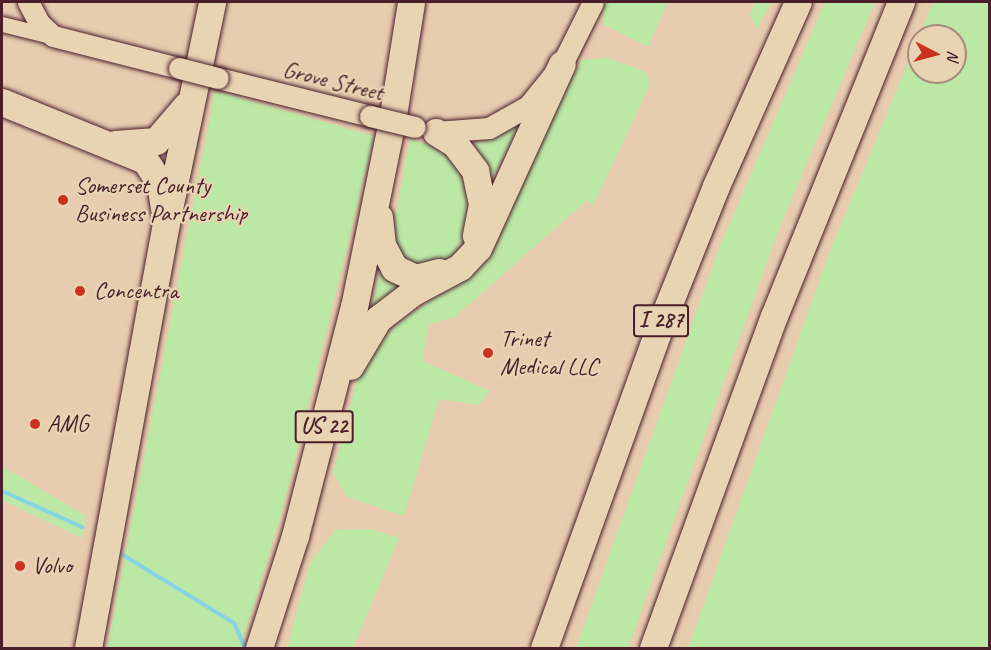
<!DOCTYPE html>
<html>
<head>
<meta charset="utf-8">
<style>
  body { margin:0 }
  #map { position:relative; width:991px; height:650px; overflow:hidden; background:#e8ccaf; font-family:Caveat,sans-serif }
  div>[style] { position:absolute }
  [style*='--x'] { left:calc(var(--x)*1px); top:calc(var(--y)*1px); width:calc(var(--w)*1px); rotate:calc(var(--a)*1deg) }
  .green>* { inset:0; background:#bce8a6 }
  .stream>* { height:4px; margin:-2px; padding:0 2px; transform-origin:2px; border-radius:2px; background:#87d5e4 }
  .roads { filter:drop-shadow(0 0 2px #4a1f2b) drop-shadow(0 0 2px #4a1f2b) }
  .street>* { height:15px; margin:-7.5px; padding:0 7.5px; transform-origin:7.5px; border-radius:7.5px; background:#e8d3b2 }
  .secondary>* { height:21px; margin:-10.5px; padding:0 10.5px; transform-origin:10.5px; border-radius:10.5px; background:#e8d3b2 }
  .highway>* { height:27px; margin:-13.5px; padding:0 13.5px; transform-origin:13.5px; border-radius:13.5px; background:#e8d3b2 }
  .bridges { filter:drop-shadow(0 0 2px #4a1f2b) drop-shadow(0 0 2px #4a1f2b) }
  .secondary-bridge>* { height:21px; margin:-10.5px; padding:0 10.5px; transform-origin:10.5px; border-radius:10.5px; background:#e8d3b2 }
  .dots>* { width:16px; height:16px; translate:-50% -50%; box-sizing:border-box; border:3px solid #e8d3b2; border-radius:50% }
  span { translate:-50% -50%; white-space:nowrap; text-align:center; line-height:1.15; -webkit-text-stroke:4.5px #e8d3b2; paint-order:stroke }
  .shield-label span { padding:2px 4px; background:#e8d3b2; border:2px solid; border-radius:4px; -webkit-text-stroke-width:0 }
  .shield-label { font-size:22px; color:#4a1f2b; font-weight:700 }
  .street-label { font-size:24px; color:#4a1f2b }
  .poi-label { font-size:24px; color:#4a1f2b }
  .left { translate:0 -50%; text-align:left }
  .frame { position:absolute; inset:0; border:3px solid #4a1f2b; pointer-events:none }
  .north { position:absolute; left:907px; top:24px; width:60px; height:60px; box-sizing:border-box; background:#e8d3b2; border:2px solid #a98b7c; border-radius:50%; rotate:96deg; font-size:16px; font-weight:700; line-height:24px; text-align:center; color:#4a1f2b }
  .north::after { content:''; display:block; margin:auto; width:21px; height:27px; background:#c8321e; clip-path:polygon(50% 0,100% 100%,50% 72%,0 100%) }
</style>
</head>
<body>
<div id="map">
  <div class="green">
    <i style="clip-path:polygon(668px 2px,648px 47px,603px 24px,602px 2px)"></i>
    <i style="clip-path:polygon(755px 2px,771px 2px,757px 30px,750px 15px)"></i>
    <i style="clip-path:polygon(825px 2px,875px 2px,778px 231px,628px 648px,576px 648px,720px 246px)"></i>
    <i style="clip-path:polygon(evenodd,933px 2px,989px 2px,989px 648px,688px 648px,830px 251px,933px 2px,919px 36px,955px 36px,955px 72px,919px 72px,919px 36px)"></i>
    <i style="clip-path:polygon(608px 58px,646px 72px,650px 85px,593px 206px,587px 200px,455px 317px,428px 325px,423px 361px,490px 391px,479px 405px,439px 399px,404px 516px,347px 497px,333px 473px,363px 357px,399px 323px,477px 266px,581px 60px)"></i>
    <i style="clip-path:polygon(215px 91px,374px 136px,285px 500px,241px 648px,107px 648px)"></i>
    <i style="clip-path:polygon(520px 125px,491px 181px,474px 144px)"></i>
    <i style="clip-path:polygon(410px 139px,447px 149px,469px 173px,471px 229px,448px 262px,422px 272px,397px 258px,393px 229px)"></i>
    <i style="clip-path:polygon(381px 266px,409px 286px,370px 313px)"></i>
    <i style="clip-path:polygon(2px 466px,86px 516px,82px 538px,2px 500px)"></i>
    <i style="clip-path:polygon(371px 529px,399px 538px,353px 648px,287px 648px,310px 563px,335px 530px)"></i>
  </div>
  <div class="stream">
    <i style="--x:2;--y:491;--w:88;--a:24.2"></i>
    <i style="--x:123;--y:555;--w:130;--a:31.5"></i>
    <i style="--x:234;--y:623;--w:24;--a:66"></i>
  </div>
  <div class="roads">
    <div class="street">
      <i style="--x:2;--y:24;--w:50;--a:13.8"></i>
    </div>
    <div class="secondary">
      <i style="--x:28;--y:2;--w:24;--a:62"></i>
      <i style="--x:39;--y:23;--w:19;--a:43"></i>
      <i style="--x:53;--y:36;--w:130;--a:14.3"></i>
      <i style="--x:218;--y:78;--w:157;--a:14"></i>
      <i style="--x:436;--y:132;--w:53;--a:-4.3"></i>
      <i style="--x:489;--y:128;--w:45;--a:-29.4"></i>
      <i style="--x:528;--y:106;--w:54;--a:-51"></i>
      <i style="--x:562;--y:64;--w:69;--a:-63.4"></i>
    </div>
    <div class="highway">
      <i style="--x:2;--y:102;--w:154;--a:22.1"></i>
      <i style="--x:145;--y:160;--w:27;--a:57"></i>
      <i style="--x:160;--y:183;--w:26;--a:81"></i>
      <i style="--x:436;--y:132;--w:22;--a:32"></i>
      <i style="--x:455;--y:144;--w:34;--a:53"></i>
      <i style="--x:475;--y:171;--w:34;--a:78"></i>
      <i style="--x:482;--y:204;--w:32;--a:101"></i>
      <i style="--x:115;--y:144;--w:41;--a:-4.2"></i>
      <i style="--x:156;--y:141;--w:46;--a:-49.4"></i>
      <i style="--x:379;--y:217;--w:28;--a:84"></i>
      <i style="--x:382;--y:245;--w:26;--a:62"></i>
      <i style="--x:394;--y:268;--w:23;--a:25"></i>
      <i style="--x:415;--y:278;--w:25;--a:-14"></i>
      <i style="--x:350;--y:366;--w:55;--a:-59.2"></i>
      <i style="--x:378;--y:319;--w:44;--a:-37.6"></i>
      <i style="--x:413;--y:292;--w:53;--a:-28"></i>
      <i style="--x:460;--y:267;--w:26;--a:-47"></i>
      <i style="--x:478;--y:248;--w:202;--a:-65.5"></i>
      <i style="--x:88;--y:648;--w:432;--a:-79.6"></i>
      <i style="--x:166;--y:223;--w:226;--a:-78.2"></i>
      <i style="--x:259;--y:648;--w:118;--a:-72.2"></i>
      <i style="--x:295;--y:536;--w:236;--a:-75.6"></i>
      <i style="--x:354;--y:307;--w:196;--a:-78.5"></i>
      <i style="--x:393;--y:115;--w:114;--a:-80.9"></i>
      <i style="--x:544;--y:648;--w:337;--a:-70.2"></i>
      <i style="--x:658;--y:331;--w:156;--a:-68.2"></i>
      <i style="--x:716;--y:186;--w:201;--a:-66"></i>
      <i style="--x:653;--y:648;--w:353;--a:-70"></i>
      <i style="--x:774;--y:316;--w:339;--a:-68"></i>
    </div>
  </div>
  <div class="bridges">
    <div class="secondary-bridge">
      <i style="--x:179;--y:68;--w:40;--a:14.4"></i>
      <i style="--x:370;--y:116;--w:46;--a:13.7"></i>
    </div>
  </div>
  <div class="dots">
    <i style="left:63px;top:200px;background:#c8321e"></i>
    <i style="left:80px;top:291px;background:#c8321e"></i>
    <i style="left:488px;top:353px;background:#c8321e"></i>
    <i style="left:35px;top:424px;background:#c8321e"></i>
    <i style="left:20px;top:566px;background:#c8321e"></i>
  </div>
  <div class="shield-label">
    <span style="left:661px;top:321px">I 287</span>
    <span style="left:324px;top:427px">US 22</span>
  </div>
  <div class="street-label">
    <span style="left:333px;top:81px;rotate:14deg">Grove Street</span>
  </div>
  <div class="poi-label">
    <span class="left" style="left:75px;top:200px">Somerset County<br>Business Partnership</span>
    <span class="left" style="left:94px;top:291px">Concentra</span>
    <span class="left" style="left:500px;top:353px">Trinet<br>Medical LLC</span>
    <span class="left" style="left:47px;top:424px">AMG</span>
    <span class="left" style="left:32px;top:566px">Volvo</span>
  </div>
  <div class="frame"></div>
  <div class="north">N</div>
</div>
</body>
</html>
